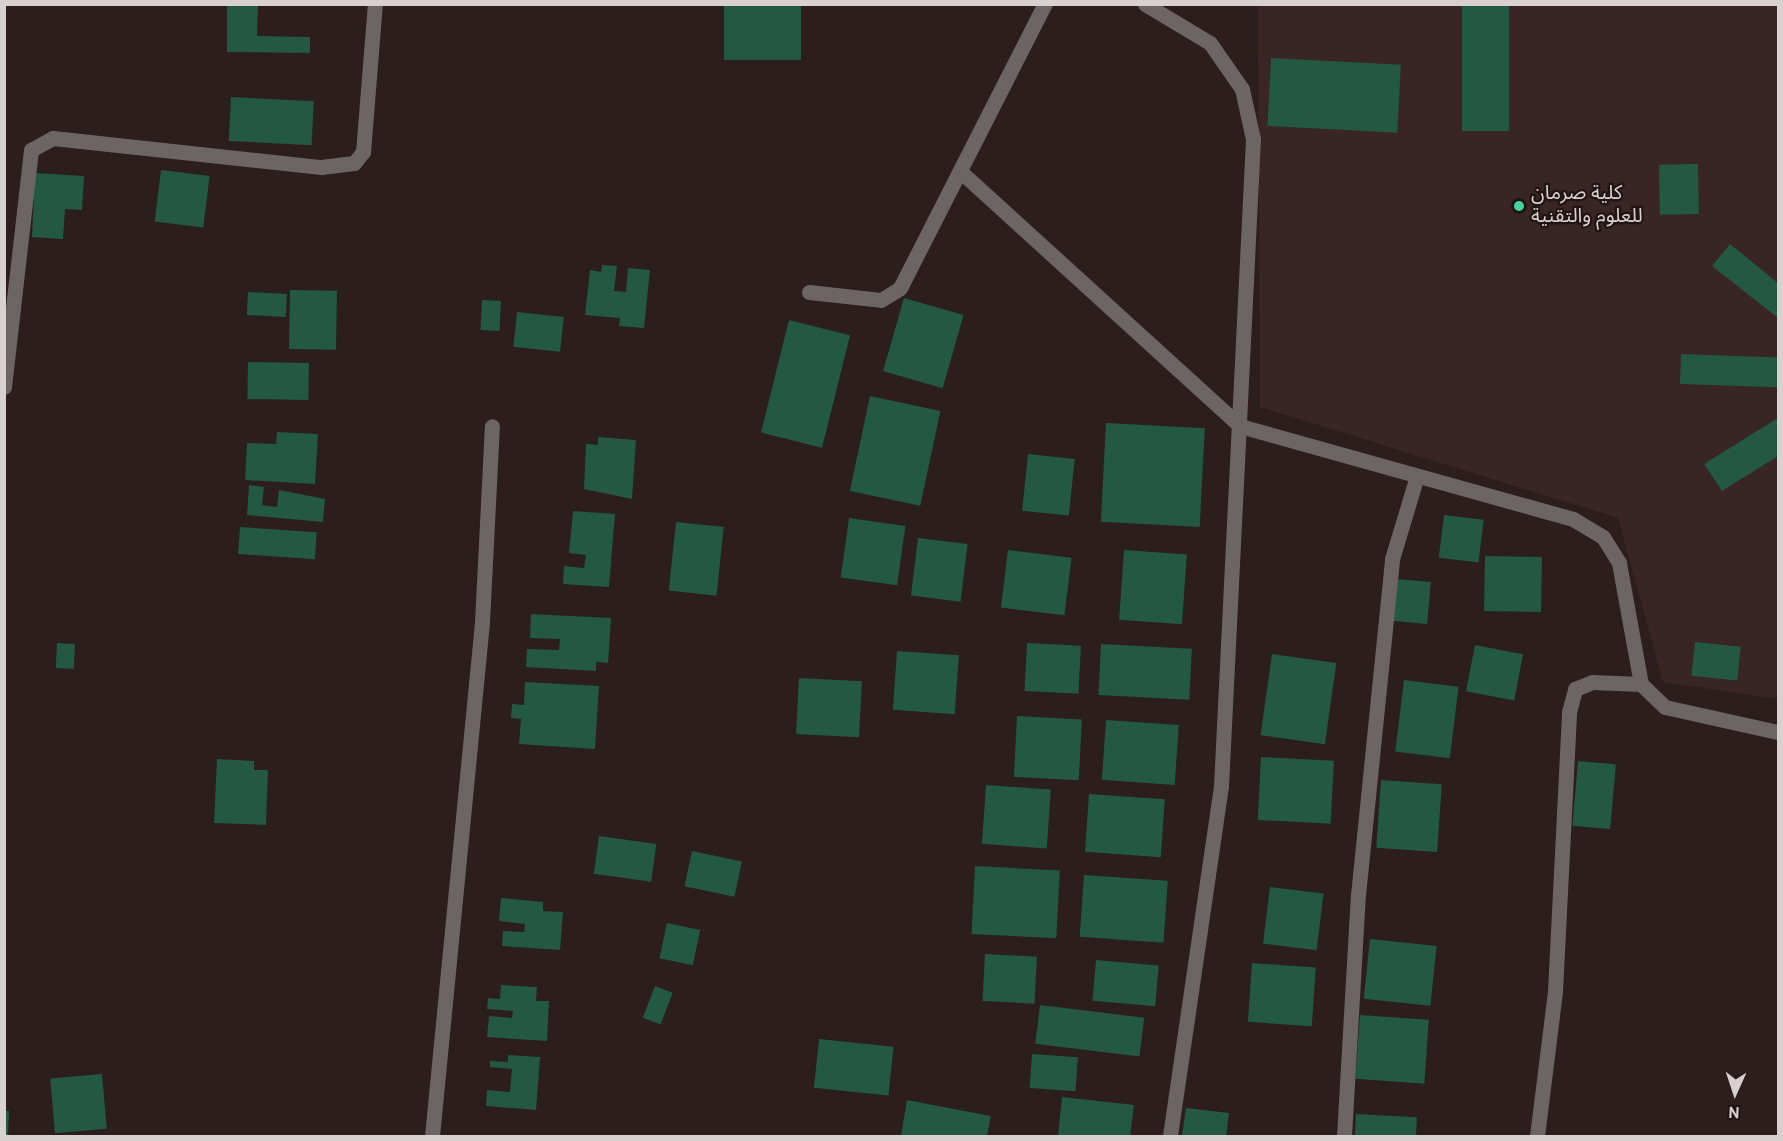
<!DOCTYPE html>
<html>
<head>
<meta charset="utf-8">
<style>
  body { margin:0 }
  #map { position:relative; width:1783px; height:1141px; overflow:hidden; background:#2b1e1d; font-family:Overpass,"Noto Sans Arabic",sans-serif }
  div>[style] { position:absolute }
  [style*='--x'] { left:calc(var(--x)*1px); top:calc(var(--y)*1px); width:calc(var(--w)*1px); rotate:calc(var(--a)*1deg) }
  .built>* { inset:0; background:#382524 }
  .building>* { inset:0; background:#235842; transform-origin:0 0 }
  .minor>* { height:15px; margin:-7.5px; padding:0 7.5px; transform-origin:7.5px; border-radius:7.5px; background:#6c6564 }
  .dots>* { width:16px; height:16px; translate:-50% -50%; box-sizing:border-box; border:3px solid #211514; border-radius:50% }
  span { translate:-50% -50%; white-space:nowrap; text-align:center; line-height:1.15; -webkit-text-stroke:4.5px #211514; paint-order:stroke }
  .poi-label { font-size:20px; color:#d9d1d0 }
  .left { translate:0 -50%; text-align:left }
  .frame { position:absolute; inset:0; border:6px solid #d9d1d0; pointer-events:none }
  .north { position:absolute; left:1705px; top:1063px; width:60px; height:60px; -webkit-text-stroke:4px #211514; paint-order:stroke; rotate:183deg; font-size:16px; font-weight:700; line-height:24px; text-align:center; color:#d9d1d0 }
  .north::after { content:''; display:block; margin:auto; width:21px; height:27px; background:#d9d1d0; clip-path:polygon(50% 0,100% 100%,50% 72%,0 100%) }
</style>
</head>
<body>
<div id="map">
  <div class="built">
    <i style="clip-path:polygon(1258px 5px,1778px 5px,1778px 699px,1663px 682px,1618px 518px,1260px 407px)"></i>
  </div>
  <div class="building">
    <i style="clip-path:polygon(227px 4px,258px 5px,257px 36px,310px 37px,310px 53px,227px 52px)"></i>
    <i style="left:724px;top:4px;width:77px;height:56px"></i>
    <i style="left:1462px;top:4px;width:47px;height:127px"></i>
    <i style="left:1271px;top:58px;width:130px;height:68px;rotate:3deg"></i>
    <i style="left:231px;top:97px;width:83px;height:44px;rotate:3deg"></i>
    <i style="left:1698px;top:164px;width:50px;height:39px;rotate:89deg"></i>
    <i style="left:161px;top:170px;width:49px;height:52px;rotate:7deg"></i>
    <i style="clip-path:polygon(35px 173px,84px 176px,82px 210px,65px 209px,63px 239px,32px 237px)"></i>
    <i style="clip-path:polygon(1730px 244px,1778px 283px,1778px 318px,1712px 266px)"></i>
    <i style="clip-path:polygon(602px 265px,617px 266px,614px 291px,626px 292px,628px 268px,650px 270px,644px 328px,619px 326px,620px 318px,585px 315px,590px 270px,601px 272px)"></i>
    <i style="left:290px;top:290px;width:47px;height:59px;rotate:1deg"></i>
    <i style="left:248px;top:292px;width:39px;height:23px;rotate:3deg"></i>
    <i style="left:904px;top:298px;width:62px;height:76px;rotate:16deg"></i>
    <i style="left:482px;top:300px;width:19px;height:30px;rotate:3deg"></i>
    <i style="left:517px;top:312px;width:47px;height:35px;rotate:6deg"></i>
    <i style="left:789px;top:320px;width:63px;height:116px;rotate:14deg"></i>
    <i style="left:1681px;top:354px;width:97px;height:30px;rotate:2deg"></i>
    <i style="left:248px;top:362px;width:61px;height:37px;rotate:1deg"></i>
    <i style="left:870px;top:396px;width:72px;height:97px;rotate:12deg"></i>
    <i style="clip-path:polygon(1778px 418px,1778px 456px,1722px 491px,1704px 464px)"></i>
    <i style="left:1106px;top:423px;width:99px;height:99px;rotate:3deg"></i>
    <i style="clip-path:polygon(277px 432px,318px 434px,315px 484px,245px 480px,247px 443px,276px 444px)"></i>
    <i style="clip-path:polygon(598px 437px,636px 440px,632px 499px,584px 489px,586px 444px,598px 445px)"></i>
    <i style="left:1028px;top:454px;width:47px;height:57px;rotate:6deg"></i>
    <i style="clip-path:polygon(249px 485px,264px 487px,262px 505px,277px 507px,279px 490px,325px 499px,323px 522px,247px 515px)"></i>
    <i style="clip-path:polygon(573px 511px,615px 514px,609px 587px,563px 584px,564px 566px,584px 568px,586px 555px,569px 553px)"></i>
    <i style="left:1444px;top:515px;width:40px;height:43px;rotate:7deg"></i>
    <i style="left:849px;top:518px;width:57px;height:60px;rotate:8deg"></i>
    <i style="left:676px;top:522px;width:48px;height:69px;rotate:6deg"></i>
    <i style="left:240px;top:527px;width:77px;height:27px;rotate:4deg"></i>
    <i style="left:918px;top:538px;width:50px;height:58px;rotate:7deg"></i>
    <i style="left:1008px;top:550px;width:64px;height:58px;rotate:7deg"></i>
    <i style="left:1124px;top:550px;width:63px;height:70px;rotate:4deg"></i>
    <i style="left:1485px;top:556px;width:57px;height:55px;rotate:1deg"></i>
    <i style="left:1396px;top:579px;width:35px;height:42px;rotate:5deg"></i>
    <i style="clip-path:polygon(531px 614px,611px 618px,608px 663px,596px 662px,596px 671px,526px 667px,527px 649px,559px 650px,560px 639px,530px 638px)"></i>
    <i style="left:1695px;top:642px;width:46px;height:34px;rotate:6deg"></i>
    <i style="left:57px;top:643px;width:18px;height:25px;rotate:3deg"></i>
    <i style="left:1027px;top:643px;width:54px;height:48px;rotate:3deg"></i>
    <i style="left:1101px;top:644px;width:91px;height:51px;rotate:3deg"></i>
    <i style="left:1475px;top:645px;width:49px;height:47px;rotate:11deg"></i>
    <i style="left:897px;top:651px;width:62px;height:59px;rotate:4deg"></i>
    <i style="left:1272px;top:654px;width:65px;height:82px;rotate:8deg"></i>
    <i style="left:799px;top:678px;width:63px;height:56px;rotate:3deg"></i>
    <i style="left:1404px;top:680px;width:55px;height:72px;rotate:7deg"></i>
    <i style="clip-path:polygon(525px 682px,599px 686px,595px 749px,519px 744px,521px 719px,511px 718px,512px 704px,524px 705px)"></i>
    <i style="left:1017px;top:716px;width:65px;height:61px;rotate:3deg"></i>
    <i style="left:1106px;top:720px;width:73px;height:60px;rotate:4deg"></i>
    <i style="left:1261px;top:757px;width:73px;height:63px;rotate:3deg"></i>
    <i style="clip-path:polygon(217px 759px,254px 761px,254px 770px,268px 770px,266px 825px,214px 823px)"></i>
    <i style="left:1578px;top:761px;width:38px;height:65px;rotate:5deg"></i>
    <i style="left:1381px;top:780px;width:61px;height:68px;rotate:4deg"></i>
    <i style="left:986px;top:785px;width:65px;height:59px;rotate:4deg"></i>
    <i style="left:1089px;top:794px;width:76px;height:58px;rotate:4deg"></i>
    <i style="left:599px;top:836px;width:58px;height:38px;rotate:8deg"></i>
    <i style="left:692px;top:851px;width:51px;height:36px;rotate:12deg"></i>
    <i style="left:975px;top:866px;width:85px;height:68px;rotate:3deg"></i>
    <i style="left:1084px;top:875px;width:84px;height:62px;rotate:4deg"></i>
    <i style="left:1270px;top:887px;width:54px;height:57px;rotate:7deg"></i>
    <i style="clip-path:polygon(501px 898px,543px 902px,543px 911px,563px 912px,560px 950px,502px 946px,503px 931px,524px 932px,525px 924px,499px 921px)"></i>
    <i style="left:667px;top:923px;width:34px;height:36px;rotate:12deg"></i>
    <i style="left:1370px;top:939px;width:67px;height:60px;rotate:6deg"></i>
    <i style="left:985px;top:954px;width:52px;height:47px;rotate:3deg"></i>
    <i style="left:1096px;top:960px;width:63px;height:41px;rotate:5deg"></i>
    <i style="left:1252px;top:963px;width:64px;height:59px;rotate:4deg"></i>
    <i style="clip-path:polygon(501px 985px,537px 987px,536px 1001px,549px 1001px,547px 1041px,487px 1037px,489px 1016px,512px 1018px,513px 1011px,487px 1009px,488px 998px,500px 999px)"></i>
    <i style="left:655px;top:986px;width:19px;height:34px;rotate:21deg"></i>
    <i style="left:1040px;top:1005px;width:105px;height:39px;rotate:7deg"></i>
    <i style="left:1360px;top:1015px;width:69px;height:64px;rotate:4deg"></i>
    <i style="left:819px;top:1039px;width:75px;height:49px;rotate:6deg"></i>
    <i style="left:1032px;top:1054px;width:46px;height:34px;rotate:4deg"></i>
    <i style="clip-path:polygon(508px 1055px,540px 1057px,536px 1110px,486px 1106px,487px 1090px,510px 1092px,512px 1069px,490px 1067px,490px 1061px,508px 1062px)"></i>
    <i style="left:102px;top:1074px;width:55px;height:52px;rotate:85deg"></i>
    <i style="clip-path:polygon(1062px 1097px,1134px 1105px,1130px 1136px,1058px 1136px)"></i>
    <i style="clip-path:polygon(907px 1100px,991px 1116px,987px 1136px,901px 1136px)"></i>
    <i style="clip-path:polygon(1186px 1108px,1229px 1113px,1226px 1136px,1182px 1136px)"></i>
    <i style="clip-path:polygon(4px 1111px,9px 1111px,8px 1136px,4px 1136px)"></i>
    <i style="left:1356px;top:1114px;width:61px;height:22px;rotate:3deg"></i>
  </div>
  <div class="minor">
    <i style="--x:1145;--y:4;--w:76;--a:31"></i>
    <i style="--x:1210;--y:43;--w:56;--a:55.2"></i>
    <i style="--x:1242;--y:89;--w:51;--a:77.6"></i>
    <i style="--x:1253;--y:139;--w:648;--a:92.83"></i>
    <i style="--x:1221;--y:786;--w:354;--a:98.3"></i>
    <i style="--x:961;--y:172;--w:377;--a:42.3"></i>
    <i style="--x:1240;--y:426;--w:346;--a:15.6"></i>
    <i style="--x:1573;--y:519;--w:35;--a:31"></i>
    <i style="--x:1603;--y:537;--w:31;--a:58"></i>
    <i style="--x:1619;--y:563;--w:123;--a:79.7"></i>
    <i style="--x:1641;--y:684;--w:33;--a:44"></i>
    <i style="--x:1665;--y:707;--w:116;--a:12.5"></i>
    <i style="--x:809;--y:292;--w:72;--a:6.3"></i>
    <i style="--x:881;--y:300;--w:22;--a:-32"></i>
    <i style="--x:900;--y:288;--w:319;--a:-63"></i>
    <i style="--x:4;--y:387;--w:239;--a:-83.5"></i>
    <i style="--x:31;--y:150;--w:25;--a:-29"></i>
    <i style="--x:53;--y:138;--w:270;--a:6.2"></i>
    <i style="--x:321;--y:167;--w:33;--a:-7"></i>
    <i style="--x:354;--y:163;--w:14;--a:-51"></i>
    <i style="--x:363;--y:152;--w:148;--a:-85.4"></i>
    <i style="--x:432;--y:1136;--w:516;--a:-84.44"></i>
    <i style="--x:482;--y:622;--w:196;--a:-87.1"></i>
    <i style="--x:1344;--y:1136;--w:241;--a:-86.7"></i>
    <i style="--x:1358;--y:895;--w:338;--a:-84.2"></i>
    <i style="--x:1392;--y:559;--w:84;--a:-73.3"></i>
    <i style="--x:1537;--y:1136;--w:146;--a:-82.9"></i>
    <i style="--x:1555;--y:991;--w:279;--a:-87.1"></i>
    <i style="--x:1569;--y:712;--w:24;--a:-75"></i>
    <i style="--x:1575;--y:689;--w:18;--a:-22"></i>
    <i style="--x:1592;--y:682;--w:49;--a:2.3"></i>
  </div>
  <div class="dots">
    <i style="left:1519px;top:206px;background:#45d49f"></i>
  </div>
  <div class="poi-label">
    <span class="left" style="left:1531px;top:206px">كلية صرمان<br>للعلوم والتقنية</span>
  </div>
  <div class="frame"></div>
  <div class="north">N</div>
</div>
</body>
</html>
